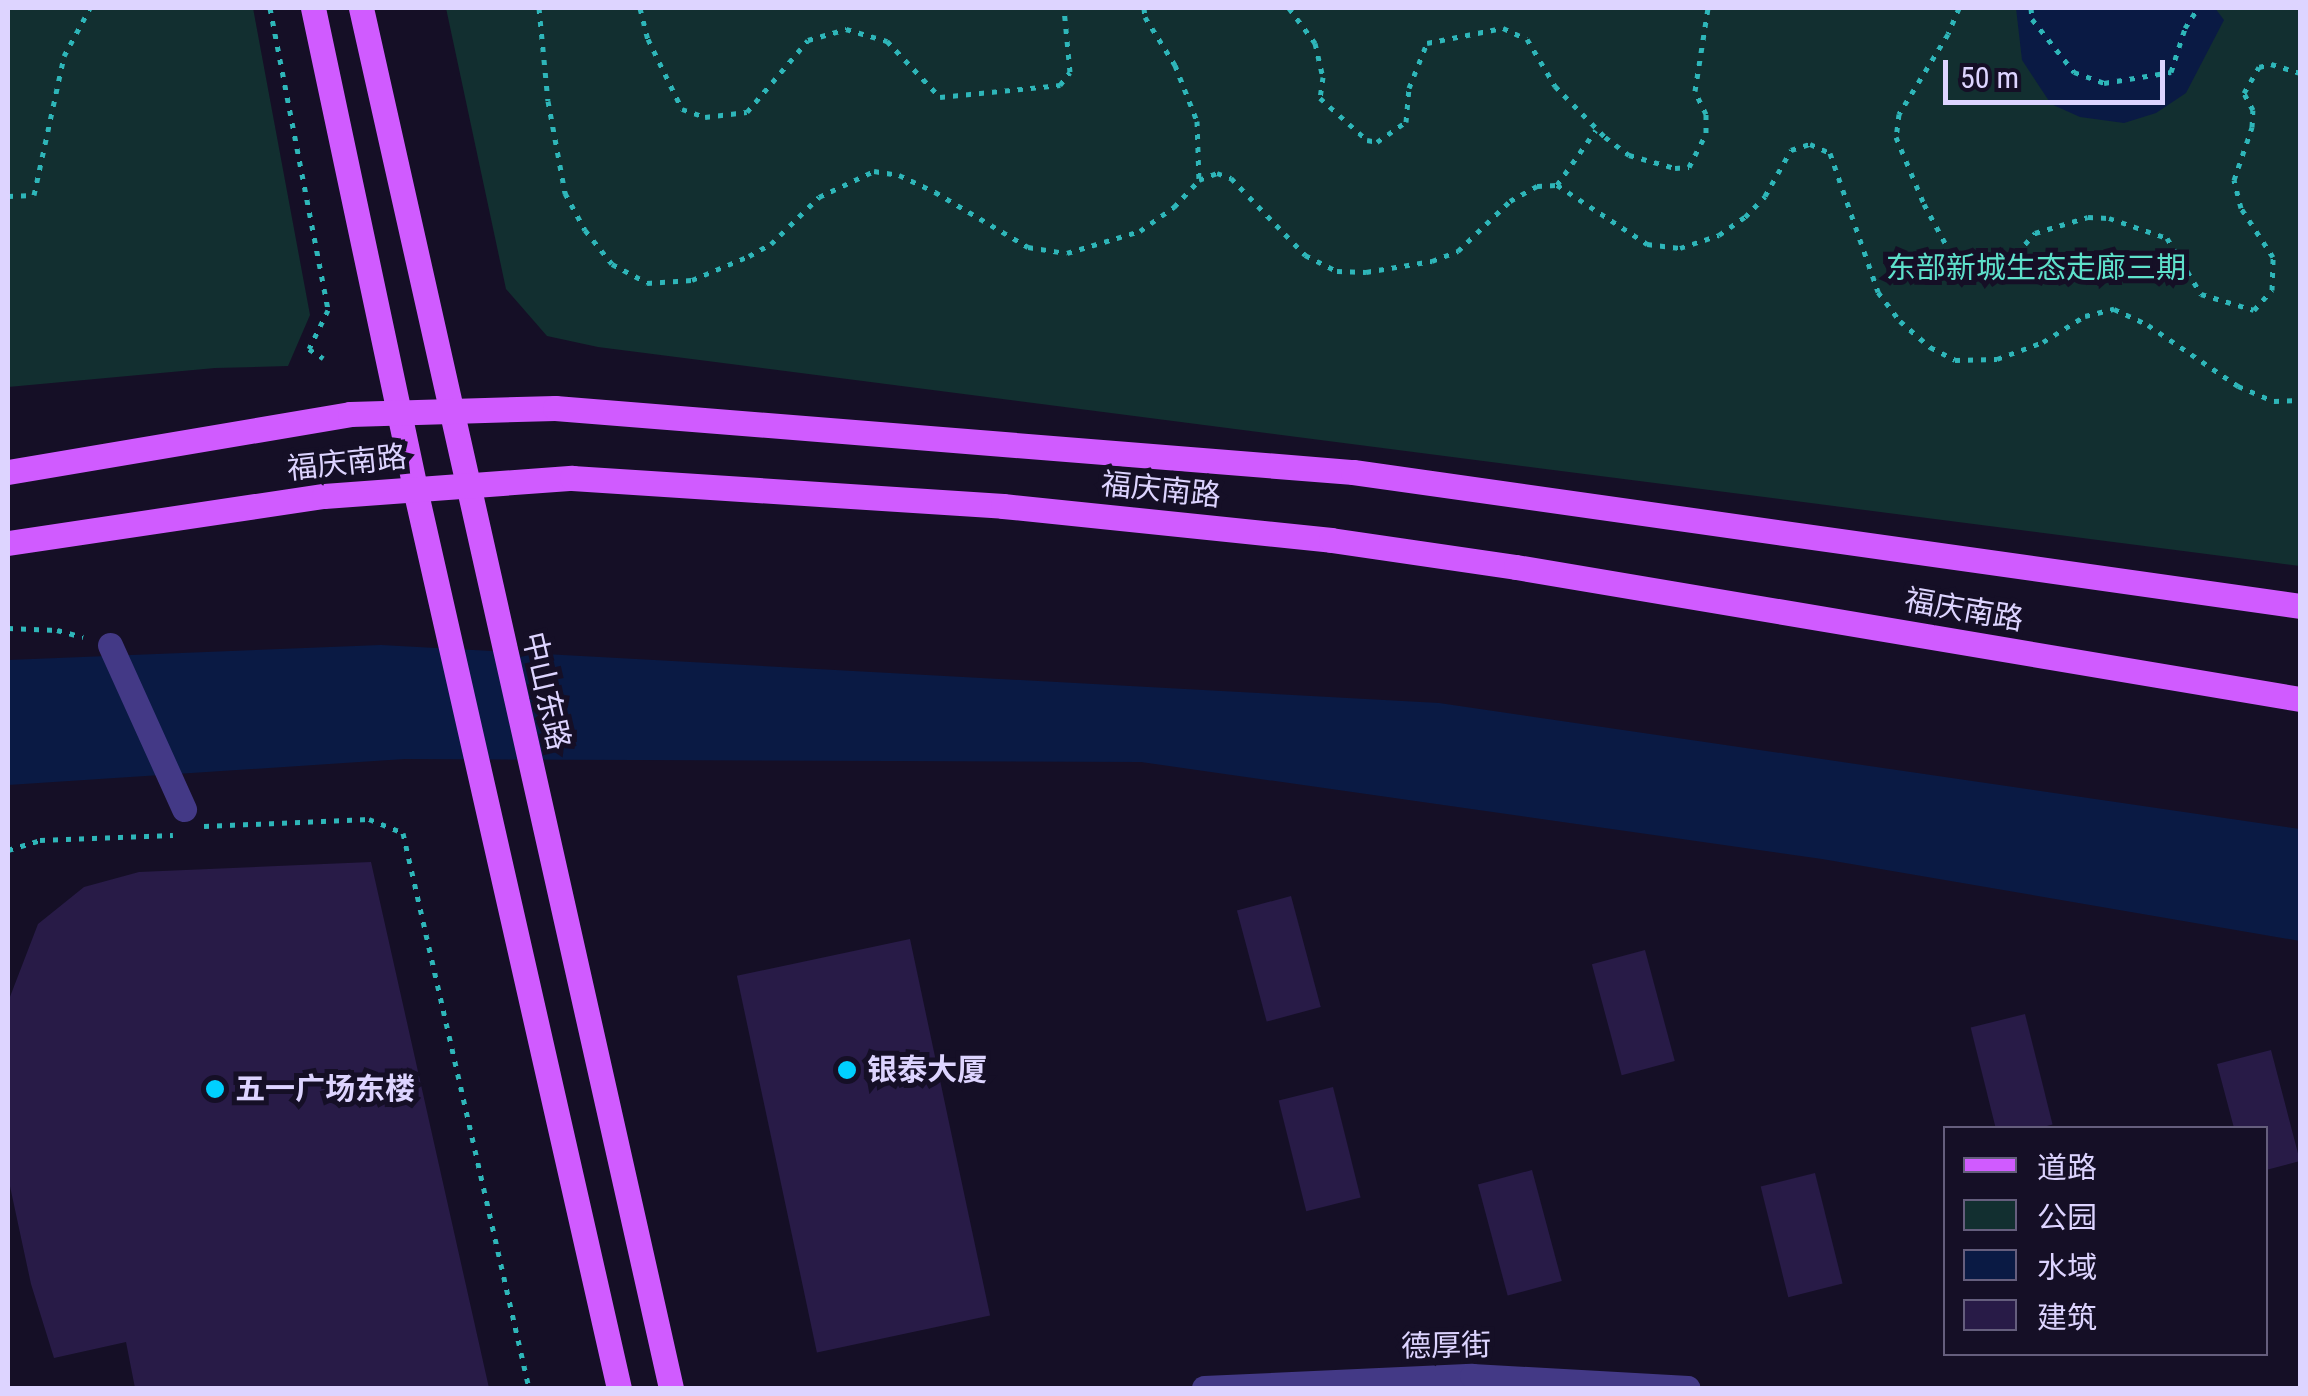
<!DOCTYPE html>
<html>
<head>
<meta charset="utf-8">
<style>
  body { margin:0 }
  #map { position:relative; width:2308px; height:1396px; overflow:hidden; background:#150f26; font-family:"Roboto Condensed","Noto Sans SC",sans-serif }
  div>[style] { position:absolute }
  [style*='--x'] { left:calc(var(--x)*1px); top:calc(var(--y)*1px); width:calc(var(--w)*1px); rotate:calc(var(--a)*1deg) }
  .green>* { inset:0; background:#122f30 }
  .water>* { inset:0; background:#0a1a44 }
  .building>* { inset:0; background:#281b47; transform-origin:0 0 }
  .path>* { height:5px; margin-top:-2.5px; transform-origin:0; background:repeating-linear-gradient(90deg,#2eb6b9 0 5px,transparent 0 13px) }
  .minor>* { height:25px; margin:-12.5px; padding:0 12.5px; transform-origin:12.5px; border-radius:12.5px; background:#433986 }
  .major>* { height:25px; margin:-12.5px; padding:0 12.5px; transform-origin:12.5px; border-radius:12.5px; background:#d05bff }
  .dots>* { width:28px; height:28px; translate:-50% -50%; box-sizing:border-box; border:5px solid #150f26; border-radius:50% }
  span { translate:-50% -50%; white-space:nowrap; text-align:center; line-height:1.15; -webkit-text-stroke:10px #150f26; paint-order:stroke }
  .park-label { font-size:30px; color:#5ee1cb }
  .street-label { font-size:30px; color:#ddd4ff }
  .poi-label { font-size:30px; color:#ddd4ff; font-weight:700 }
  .left { translate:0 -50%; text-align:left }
  .frame { position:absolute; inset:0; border:10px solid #ddd4ff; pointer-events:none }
  .legend { position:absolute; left:1943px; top:1126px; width:325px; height:230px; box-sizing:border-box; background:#150f26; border:2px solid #655e7d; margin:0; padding:12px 18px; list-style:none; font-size:30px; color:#ddd4ff }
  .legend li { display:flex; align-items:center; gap:20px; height:50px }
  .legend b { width:50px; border:2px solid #655e7d }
  .scale { position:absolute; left:1943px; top:60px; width:222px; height:45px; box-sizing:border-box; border:5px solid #ddd4ff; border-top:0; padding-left:12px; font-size:30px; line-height:35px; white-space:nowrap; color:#ddd4ff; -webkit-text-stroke:8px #150f26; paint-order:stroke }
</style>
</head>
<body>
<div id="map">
  <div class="green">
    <i style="clip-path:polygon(8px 8px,253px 8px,310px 315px,288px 366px,215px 368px,8px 387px)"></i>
    <i style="clip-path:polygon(446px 8px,2300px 8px,2300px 566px,598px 347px,547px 336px,506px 289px)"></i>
  </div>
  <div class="water">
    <i style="clip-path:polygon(2016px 8px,2215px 8px,2224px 20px,2186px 93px,2156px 113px,2124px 123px,2080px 117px,2051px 104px,2022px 60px)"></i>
    <i style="clip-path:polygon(381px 645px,1439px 703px,2300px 829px,2300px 941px,1822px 859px,1141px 762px,405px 759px,8px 785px,8px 660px)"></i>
  </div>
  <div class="building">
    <i style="clip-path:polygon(371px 862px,489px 1388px,135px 1388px,126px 1342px,54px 1358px,31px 1284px,8px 1177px,8px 1002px,38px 924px,84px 887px,139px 872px)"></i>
    <i style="left:1291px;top:896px;width:115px;height:56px;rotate:75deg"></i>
    <i style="left:910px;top:939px;width:385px;height:177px;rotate:78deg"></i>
    <i style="left:1645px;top:950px;width:115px;height:55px;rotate:75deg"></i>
    <i style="left:2025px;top:1014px;width:114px;height:56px;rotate:76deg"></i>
    <i style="clip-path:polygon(2271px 1050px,2300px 1161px,2266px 1170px,2266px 1128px,2234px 1128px,2217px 1064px)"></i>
    <i style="left:1333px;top:1087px;width:114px;height:56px;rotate:76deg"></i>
    <i style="left:1532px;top:1170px;width:115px;height:56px;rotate:75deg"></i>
    <i style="left:1815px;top:1173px;width:114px;height:56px;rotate:76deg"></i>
  </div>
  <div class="path">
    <i style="--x:270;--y:8;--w:308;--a:79.1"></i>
    <i style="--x:328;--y:310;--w:43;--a:116"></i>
    <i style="--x:309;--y:349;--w:17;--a:33"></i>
    <i style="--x:539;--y:8;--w:93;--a:84.5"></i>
    <i style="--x:548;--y:101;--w:94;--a:79.5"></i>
    <i style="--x:565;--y:193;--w:42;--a:61.6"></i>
    <i style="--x:585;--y:230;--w:43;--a:51.5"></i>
    <i style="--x:612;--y:264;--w:40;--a:28"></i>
    <i style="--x:647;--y:283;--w:45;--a:-3.8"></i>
    <i style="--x:692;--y:280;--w:62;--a:-22.8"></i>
    <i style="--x:749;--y:256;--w:25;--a:-29"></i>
    <i style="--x:771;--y:244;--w:67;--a:-44.4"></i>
    <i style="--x:819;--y:197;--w:61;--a:-25.3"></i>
    <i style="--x:874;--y:171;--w:25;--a:9"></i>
    <i style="--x:899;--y:175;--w:40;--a:25"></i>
    <i style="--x:935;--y:192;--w:108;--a:30.6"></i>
    <i style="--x:1028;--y:247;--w:39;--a:9"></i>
    <i style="--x:1067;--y:253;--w:76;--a:-16.8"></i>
    <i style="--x:1140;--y:231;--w:42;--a:-35.2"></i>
    <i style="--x:1174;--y:207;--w:37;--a:-47"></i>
    <i style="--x:1199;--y:180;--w:19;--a:-21"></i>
    <i style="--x:1217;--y:173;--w:15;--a:20"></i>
    <i style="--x:1231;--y:178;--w:107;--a:46.1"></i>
    <i style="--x:1305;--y:255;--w:36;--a:27"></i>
    <i style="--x:1337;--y:271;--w:29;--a:2"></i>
    <i style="--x:1366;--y:272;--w:67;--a:-9.5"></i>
    <i style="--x:1432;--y:261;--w:28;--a:-21"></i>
    <i style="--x:1458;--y:251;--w:72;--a:-43.9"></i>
    <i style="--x:1510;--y:201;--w:31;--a:-29"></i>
    <i style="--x:1537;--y:186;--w:20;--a:-3"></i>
    <i style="--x:1557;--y:185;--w:108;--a:33.2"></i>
    <i style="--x:1647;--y:244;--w:33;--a:7"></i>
    <i style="--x:1680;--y:248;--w:41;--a:-18.4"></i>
    <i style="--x:1719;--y:235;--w:32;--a:-35"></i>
    <i style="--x:1745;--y:217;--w:29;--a:-46"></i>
    <i style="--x:1765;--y:196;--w:53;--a:-60.5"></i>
    <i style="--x:1791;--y:150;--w:20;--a:-18"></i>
    <i style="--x:1810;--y:144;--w:22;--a:24"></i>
    <i style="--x:1830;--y:153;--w:147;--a:70.9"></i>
    <i style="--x:1878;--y:292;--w:36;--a:53"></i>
    <i style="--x:1900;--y:321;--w:40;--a:41"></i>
    <i style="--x:1930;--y:347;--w:28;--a:27"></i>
    <i style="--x:1955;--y:360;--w:42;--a:-1.4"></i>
    <i style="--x:1997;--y:359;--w:49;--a:-20.3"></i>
    <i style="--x:2043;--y:342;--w:49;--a:-31.8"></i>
    <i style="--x:2085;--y:316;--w:30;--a:-14"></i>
    <i style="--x:2114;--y:309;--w:38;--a:25"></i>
    <i style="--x:2148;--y:325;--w:109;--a:34.1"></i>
    <i style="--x:2238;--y:386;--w:39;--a:23"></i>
    <i style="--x:2274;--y:401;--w:26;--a:-2"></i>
    <i style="--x:640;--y:8;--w:32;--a:76"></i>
    <i style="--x:648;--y:39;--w:78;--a:64.1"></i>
    <i style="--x:682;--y:109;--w:24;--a:19"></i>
    <i style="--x:705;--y:117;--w:42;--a:-6.8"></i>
    <i style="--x:747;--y:112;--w:94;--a:-49.7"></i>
    <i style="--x:808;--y:40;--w:40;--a:-16"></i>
    <i style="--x:846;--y:29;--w:43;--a:16.3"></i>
    <i style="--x:887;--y:41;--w:77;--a:46.6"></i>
    <i style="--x:940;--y:97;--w:121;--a:-5.7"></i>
    <i style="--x:1060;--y:85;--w:16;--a:-52"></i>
    <i style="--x:1070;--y:72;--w:64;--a:-95.4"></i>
    <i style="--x:1144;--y:8;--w:9;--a:84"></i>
    <i style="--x:1145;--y:17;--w:57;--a:58"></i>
    <i style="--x:1175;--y:65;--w:60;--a:68.6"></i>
    <i style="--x:1197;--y:121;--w:59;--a:88.1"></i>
    <i style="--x:1289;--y:8;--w:44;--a:53.4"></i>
    <i style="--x:1315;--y:43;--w:35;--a:77"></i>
    <i style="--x:1323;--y:77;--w:21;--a:98"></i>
    <i style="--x:1320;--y:98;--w:63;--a:41.8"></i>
    <i style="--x:1367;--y:140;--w:10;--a:11"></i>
    <i style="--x:1377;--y:142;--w:35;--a:-35"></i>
    <i style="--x:1406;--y:122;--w:34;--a:-85"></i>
    <i style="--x:1409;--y:88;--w:48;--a:-68.2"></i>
    <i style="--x:1427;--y:43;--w:77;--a:-11.2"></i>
    <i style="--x:1503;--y:28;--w:26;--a:25"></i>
    <i style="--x:1527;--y:39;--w:55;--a:59.2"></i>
    <i style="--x:1555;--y:86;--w:71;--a:45.6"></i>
    <i style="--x:1605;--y:137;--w:30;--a:37"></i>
    <i style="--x:1629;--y:155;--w:48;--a:15.8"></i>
    <i style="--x:1675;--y:168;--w:14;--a:-4"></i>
    <i style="--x:1689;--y:167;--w:38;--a:-63"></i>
    <i style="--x:1706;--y:133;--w:19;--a:-90"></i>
    <i style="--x:1706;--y:114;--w:25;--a:-116"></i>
    <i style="--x:1695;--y:91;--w:84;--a:-81.1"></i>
    <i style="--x:1959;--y:8;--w:28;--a:113"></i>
    <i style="--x:1948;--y:34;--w:94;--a:121.5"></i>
    <i style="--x:1899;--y:114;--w:23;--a:97"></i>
    <i style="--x:1896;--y:137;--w:73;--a:67.3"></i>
    <i style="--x:1924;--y:204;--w:57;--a:61.6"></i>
    <i style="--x:1951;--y:254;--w:44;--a:31.2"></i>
    <i style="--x:1989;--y:277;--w:11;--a:-22"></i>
    <i style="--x:1999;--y:273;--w:54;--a:-48"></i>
    <i style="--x:2035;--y:233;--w:55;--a:-16.8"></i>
    <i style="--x:2088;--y:217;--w:21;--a:3"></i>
    <i style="--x:2109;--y:218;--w:61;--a:19"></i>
    <i style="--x:2167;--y:238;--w:66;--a:58.7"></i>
    <i style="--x:2201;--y:294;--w:55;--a:16.8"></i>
    <i style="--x:2254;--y:310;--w:27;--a:-48"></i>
    <i style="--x:2272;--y:290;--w:33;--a:-88"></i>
    <i style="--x:2273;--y:257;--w:59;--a:-123.1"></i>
    <i style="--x:2241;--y:208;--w:29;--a:-104"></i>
    <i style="--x:2234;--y:180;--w:56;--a:-71.2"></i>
    <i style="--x:2252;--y:127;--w:17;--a:-87"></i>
    <i style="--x:2253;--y:110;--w:19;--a:-118"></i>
    <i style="--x:2244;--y:93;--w:30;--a:-60"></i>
    <i style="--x:2259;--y:67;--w:12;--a:-14"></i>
    <i style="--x:2271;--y:64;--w:30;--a:17"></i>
    <i style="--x:2031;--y:8;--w:11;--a:85"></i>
    <i style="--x:2032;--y:19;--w:68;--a:51.6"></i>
    <i style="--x:2074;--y:72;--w:32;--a:20"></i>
    <i style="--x:2104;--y:83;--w:68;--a:-9.3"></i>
    <i style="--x:2171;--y:72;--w:46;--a:-72.3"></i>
    <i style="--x:2185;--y:28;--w:24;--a:-57"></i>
    <i style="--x:1557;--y:185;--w:67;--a:-54.7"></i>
    <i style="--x:8;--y:196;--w:26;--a:-2"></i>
    <i style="--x:34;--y:195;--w:142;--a:-77.8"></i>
    <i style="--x:64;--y:56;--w:55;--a:-61.6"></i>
    <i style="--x:8;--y:628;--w:49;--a:2.3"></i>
    <i style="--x:57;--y:630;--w:27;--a:15"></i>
    <i style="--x:204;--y:826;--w:165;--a:-2.4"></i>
    <i style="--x:369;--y:819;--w:37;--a:22"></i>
    <i style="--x:403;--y:833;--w:569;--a:77.21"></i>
    <i style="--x:8;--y:850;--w:34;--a:-17"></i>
    <i style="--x:40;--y:840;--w:133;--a:-2.2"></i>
  </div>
  <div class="minor">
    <i style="--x:110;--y:645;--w:180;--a:65.7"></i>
    <i style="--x:1204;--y:1388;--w:268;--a:-2.6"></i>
    <i style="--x:1472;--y:1376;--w:216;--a:3.2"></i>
  </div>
  <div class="major">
    <i style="--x:313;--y:8;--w:492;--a:78"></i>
    <i style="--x:415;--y:489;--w:922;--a:77.22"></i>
    <i style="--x:361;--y:8;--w:1414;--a:77.34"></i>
    <i style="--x:8;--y:472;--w:347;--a:-9.6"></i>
    <i style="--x:350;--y:414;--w:205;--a:-1.7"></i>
    <i style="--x:555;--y:408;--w:801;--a:4.59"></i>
    <i style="--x:1353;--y:472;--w:956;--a:8.05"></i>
    <i style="--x:8;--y:543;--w:319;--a:-8.5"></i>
    <i style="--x:324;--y:496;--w:249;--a:-4.2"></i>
    <i style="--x:572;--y:478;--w:432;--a:3.7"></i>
    <i style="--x:1003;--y:506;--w:330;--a:5.9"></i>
    <i style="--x:1331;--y:540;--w:187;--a:8.3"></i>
    <i style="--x:1516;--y:567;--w:795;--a:9.56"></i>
  </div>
  <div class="dots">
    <i style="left:847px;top:1070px;background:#00d0ff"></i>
    <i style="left:215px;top:1089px;background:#00d0ff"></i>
  </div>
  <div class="park-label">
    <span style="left:2036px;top:268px">东部新城生态走廊三期</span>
  </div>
  <div class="street-label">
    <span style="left:347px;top:463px;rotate:-6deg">福庆南路</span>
    <span style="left:1161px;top:490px;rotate:6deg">福庆南路</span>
    <span style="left:1964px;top:610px;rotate:10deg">福庆南路</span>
    <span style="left:546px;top:691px;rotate:77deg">中山东路</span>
    <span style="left:1446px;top:1346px;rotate:-1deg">德厚街</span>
  </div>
  <div class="poi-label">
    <span class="left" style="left:867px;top:1070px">银泰大厦</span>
    <span class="left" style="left:235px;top:1089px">五一广场东楼</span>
  </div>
  <div class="frame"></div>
  <ul class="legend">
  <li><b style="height:12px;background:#d05bff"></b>道路</li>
  <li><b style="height:28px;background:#122f30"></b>公园</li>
  <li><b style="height:28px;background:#0a1a44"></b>水域</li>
  <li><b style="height:28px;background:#281b47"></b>建筑</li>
  </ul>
  <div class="scale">50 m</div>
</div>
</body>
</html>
